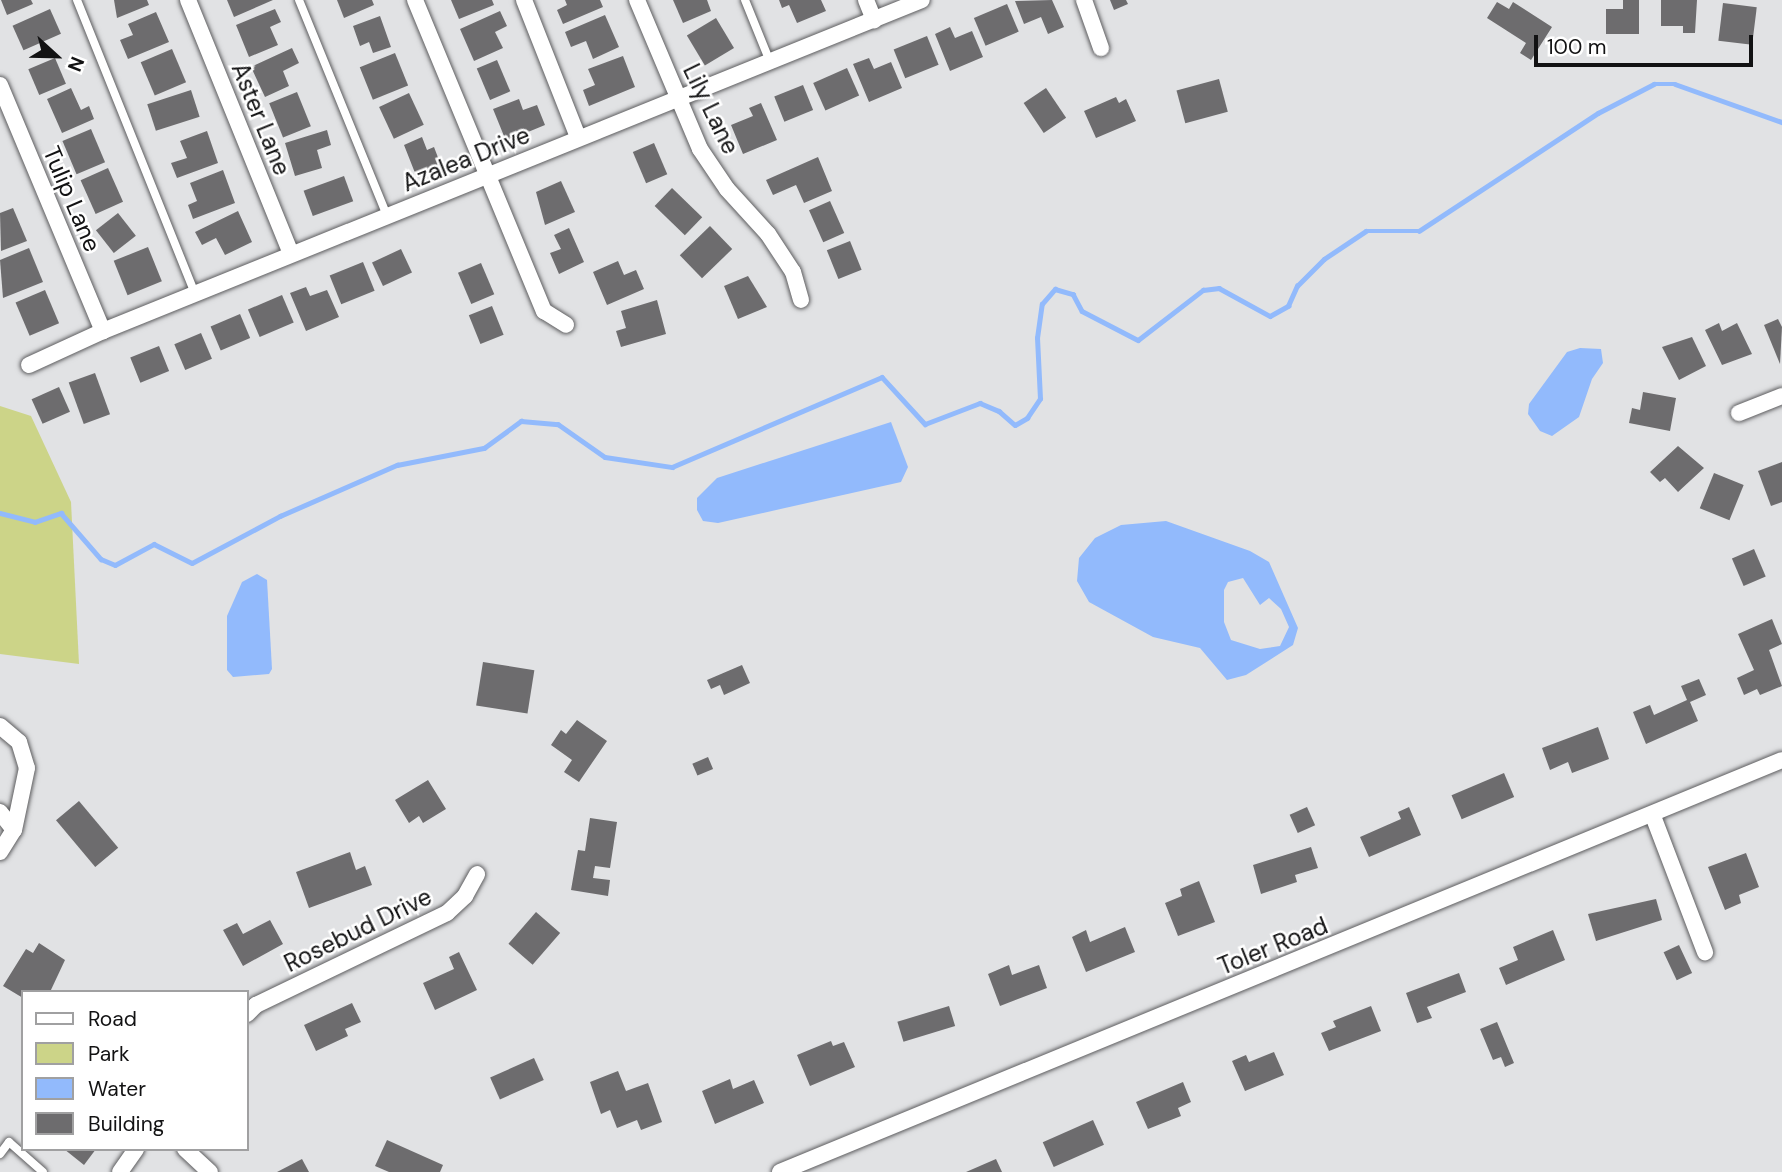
<!DOCTYPE html>
<html>
<head>
<meta charset="utf-8">
<style>
  body { margin:0 }
  #map { position:relative; width:1782px; height:1172px; overflow:hidden; background:#e1e2e4; font-family:"DM Sans",sans-serif }
  div>[style] { position:absolute }
  [style*='--x'] { left:calc(var(--x)*1px); top:calc(var(--y)*1px); width:calc(var(--w)*1px); rotate:calc(var(--a)*1deg) }
  .green>* { inset:0; background:#ccd488 }
  .water>* { inset:0; background:#92bafc }
  .stream>* { height:4.5px; margin:-2.25px; padding:0 2.25px; transform-origin:2.25px; border-radius:2.25px; background:#92bafc }
  .building>* { inset:0; background:#6d6c6e; transform-origin:0 0 }
  .roads { filter:drop-shadow(0 0 2px #5d5d5f) drop-shadow(0 0 2px #5d5d5f) }
  .lane>* { height:8px; margin:-4px; padding:0 4px; transform-origin:4px; border-radius:4px; background:#fff }
  .street>* { height:16px; margin:-8px; padding:0 8px; transform-origin:8px; border-radius:8px; background:#fff }
  span { translate:-50% -50%; white-space:nowrap; text-align:center; line-height:1.15; -webkit-text-stroke:5px #fff; paint-order:stroke }
  .street-label { font-size:24px; color:#121213 }
  .legend { position:absolute; left:21px; top:990px; width:228px; height:161px; box-sizing:border-box; background:#fff; border:2px solid #a0a0a1; margin:0; padding:9px 12px; list-style:none; font-size:21px; color:#121213 }
  .legend li { display:flex; align-items:center; gap:14px; height:35px }
  .legend b { width:35px; border:2px solid #a0a0a1 }
  .north { position:absolute; left:21px; top:21px; width:70px; height:70px; -webkit-text-stroke:5px #fff; paint-order:stroke; rotate:112deg; font-size:19px; font-weight:700; line-height:28px; text-align:center; color:#121213 }
  .north::after { content:''; display:block; margin:auto; width:24px; height:32px; background:#121213; clip-path:polygon(50% 0,100% 100%,50% 72%,0 100%) }
  .scale { position:absolute; left:1534px; top:35px; width:219px; height:32px; box-sizing:border-box; border:4px solid #121213; border-top:0; padding-left:9px; font-size:21px; line-height:24px; white-space:nowrap; color:#121213; -webkit-text-stroke:5px #fff; paint-order:stroke }
</style>
</head>
<body>
<div id="map">
  <div class="green">
    <i style="clip-path:polygon(0 406px,31px 416px,71px 502px,79px 664px,0 654px)"></i>
  </div>
  <div class="water">
    <i style="clip-path:polygon(1580px 348px,1601px 349px,1603px 363px,1592px 379px,1579px 417px,1552px 436px,1540px 431px,1528px 414px,1529px 404px,1567px 352px)"></i>
    <i style="clip-path:polygon(891px 422px,908px 467px,901px 482px,718px 523px,703px 521px,697px 510px,697px 498px,717px 478px)"></i>
    <i style="clip-path:polygon(evenodd,1166px 521px,1250px 551px,1269px 562px,1298px 628px,1293px 645px,1246px 675px,1227px 680px,1200px 648px,1153px 637px,1089px 602px,1077px 581px,1079px 558px,1095px 538px,1121px 525px,1166px 521px,1243px 578px,1260px 605px,1269px 598px,1281px 609px,1289px 627px,1280px 646px,1260px 649px,1231px 640px,1224px 622px,1224px 590px,1228px 582px,1243px 578px)"></i>
    <i style="clip-path:polygon(257px 574px,267px 580px,272px 669px,269px 674px,233px 677px,227px 670px,227px 616px,242px 582px)"></i>
  </div>
  <div class="stream">
    <i style="--x:0;--y:513;--w:36;--a:14"></i>
    <i style="--x:35;--y:522;--w:28;--a:-19"></i>
    <i style="--x:61;--y:513;--w:61;--a:49"></i>
    <i style="--x:101;--y:559;--w:15;--a:23"></i>
    <i style="--x:115;--y:565;--w:44;--a:-28.3"></i>
    <i style="--x:154;--y:544;--w:42;--a:26.6"></i>
    <i style="--x:192;--y:563;--w:100;--a:-28.1"></i>
    <i style="--x:280;--y:516;--w:128;--a:-23.6"></i>
    <i style="--x:397;--y:465;--w:89;--a:-11.1"></i>
    <i style="--x:484;--y:448;--w:46;--a:-36.1"></i>
    <i style="--x:521;--y:421;--w:37;--a:5"></i>
    <i style="--x:558;--y:424;--w:57;--a:35.1"></i>
    <i style="--x:605;--y:457;--w:68;--a:8.5"></i>
    <i style="--x:672;--y:467;--w:228;--a:-23.2"></i>
    <i style="--x:882;--y:377;--w:64;--a:47.5"></i>
    <i style="--x:925;--y:424;--w:59;--a:-20.9"></i>
    <i style="--x:980;--y:403;--w:21;--a:23"></i>
    <i style="--x:999;--y:411;--w:21;--a:41"></i>
    <i style="--x:1015;--y:425;--w:14;--a:-30"></i>
    <i style="--x:1027;--y:418;--w:23;--a:-56"></i>
    <i style="--x:1040;--y:399;--w:61;--a:-92.8"></i>
    <i style="--x:1037;--y:338;--w:34;--a:-82"></i>
    <i style="--x:1042;--y:304;--w:20;--a:-49"></i>
    <i style="--x:1055;--y:289;--w:19;--a:16"></i>
    <i style="--x:1073;--y:294;--w:19;--a:62"></i>
    <i style="--x:1082;--y:311;--w:63;--a:27.4"></i>
    <i style="--x:1138;--y:340;--w:82;--a:-37.6"></i>
    <i style="--x:1203;--y:290;--w:16;--a:-7"></i>
    <i style="--x:1219;--y:288;--w:58;--a:28.8"></i>
    <i style="--x:1270;--y:316;--w:21;--a:-29"></i>
    <i style="--x:1288;--y:306;--w:22;--a:-66"></i>
    <i style="--x:1297;--y:286;--w:38;--a:-45"></i>
    <i style="--x:1324;--y:259;--w:50;--a:-33.7"></i>
    <i style="--x:1366;--y:231;--w:53;--a:0"></i>
    <i style="--x:1419;--y:231;--w:214;--a:-33.4"></i>
    <i style="--x:1598;--y:113;--w:63;--a:-27.4"></i>
    <i style="--x:1654;--y:84;--w:21;--a:0"></i>
    <i style="--x:1675;--y:84;--w:114;--a:19.6"></i>
  </div>
  <div class="building">
    <i style="clip-path:polygon(1px 0,31px 0,33px 4px,7px 15px)"></i>
    <i style="clip-path:polygon(114px 0,147px 0,149px 5px,117px 18px)"></i>
    <i style="clip-path:polygon(227px 0,273px 0,234px 17px)"></i>
    <i style="clip-path:polygon(337px 0,372px 0,374px 5px,344px 18px)"></i>
    <i style="clip-path:polygon(451px 0,492px 0,494px 5px,459px 19px)"></i>
    <i style="clip-path:polygon(565px 0,600px 0,603px 7px,563px 24px,557px 10px,567px 5px)"></i>
    <i style="clip-path:polygon(673px 0,707px 0,711px 11px,683px 23px)"></i>
    <i style="clip-path:polygon(779px 0,821px 0,826px 11px,797px 23px,789px 5px,782px 8px)"></i>
    <i style="clip-path:polygon(1052px 0,1064px 27px,1048px 34px,1041px 17px,1024px 24px,1015px 1px)"></i>
    <i style="clip-path:polygon(1110px 0,1126px 0,1128px 4px,1114px 10px)"></i>
    <i style="clip-path:polygon(1623px 0,1639px 0,1639px 34px,1606px 34px,1606px 9px,1623px 9px)"></i>
    <i style="clip-path:polygon(1661px 0,1697px 0,1695px 33px,1683px 33px,1683px 26px,1661px 26px)"></i>
    <i style="clip-path:polygon(1497px 2px,1509px 9px,1513px 2px,1552px 27px,1531px 60px,1520px 53px,1526px 43px,1487px 18px)"></i>
    <i style="left:1723px;top:3px;width:34px;height:38px;rotate:7deg"></i>
    <i style="left:1007px;top:4px;width:30px;height:36px;rotate:67deg"></i>
    <i style="left:50px;top:9px;width:27px;height:41px;rotate:66deg"></i>
    <i style="clip-path:polygon(275px 9px,281px 22px,270px 27px,278px 45px,249px 57px,236px 25px)"></i>
    <i style="clip-path:polygon(500px 11px,507px 26px,495px 32px,503px 48px,474px 61px,460px 29px)"></i>
    <i style="clip-path:polygon(156px 12px,169px 42px,128px 59px,120px 40px,133px 35px,128px 24px)"></i>
    <i style="clip-path:polygon(605px 15px,619px 47px,593px 59px,586px 41px,571px 47px,565px 32px)"></i>
    <i style="clip-path:polygon(380px 16px,391px 47px,373px 53px,369px 42px,360px 46px,353px 26px)"></i>
    <i style="left:716px;top:18px;width:35px;height:34px;rotate:59deg"></i>
    <i style="clip-path:polygon(950px 27px,955px 38px,972px 31px,983px 57px,950px 71px,935px 34px)"></i>
    <i style="left:927px;top:36px;width:31px;height:36px;rotate:68deg"></i>
    <i style="clip-path:polygon(292px 48px,299px 63px,283px 71px,289px 86px,265px 97px,251px 67px)"></i>
    <i style="left:172px;top:49px;width:36px;height:34px;rotate:67deg"></i>
    <i style="left:395px;top:53px;width:35px;height:38px;rotate:68deg"></i>
    <i style="clip-path:polygon(623px 56px,635px 87px,589px 106px,583px 90px,595px 85px,588px 69px)"></i>
    <i style="left:55px;top:58px;width:28px;height:29px;rotate:67deg"></i>
    <i style="clip-path:polygon(869px 58px,874px 69px,891px 62px,902px 88px,869px 102px,853px 64px)"></i>
    <i style="left:497px;top:60px;width:34px;height:22px;rotate:67deg"></i>
    <i style="left:847px;top:68px;width:30px;height:37px;rotate:66deg"></i>
    <i style="left:1219px;top:79px;width:34px;height:44px;rotate:75deg"></i>
    <i style="left:803px;top:85px;width:27px;height:31px;rotate:68deg"></i>
    <i style="clip-path:polygon(71px 88px,81px 110px,89px 106px,94px 119px,62px 133px,47px 99px)"></i>
    <i style="left:1046px;top:88px;width:36px;height:27px;rotate:56deg"></i>
    <i style="left:191px;top:90px;width:28px;height:46px;rotate:72deg"></i>
    <i style="left:297px;top:92px;width:37px;height:30px;rotate:68deg"></i>
    <i style="left:409px;top:93px;width:35px;height:33px;rotate:65deg"></i>
    <i style="clip-path:polygon(1116px 97px,1119px 103px,1126px 99px,1136px 121px,1096px 138px,1084px 111px)"></i>
    <i style="clip-path:polygon(519px 99px,523px 110px,537px 105px,545px 125px,506px 141px,493px 109px)"></i>
    <i style="clip-path:polygon(761px 103px,777px 140px,743px 154px,731px 125px,753px 116px,749px 108px)"></i>
    <i style="left:91px;top:129px;width:36px;height:31px;rotate:67deg"></i>
    <i style="clip-path:polygon(327px 130px,331px 145px,317px 150px,322px 168px,295px 176px,285px 143px)"></i>
    <i style="clip-path:polygon(207px 131px,218px 163px,177px 178px,171px 163px,187px 158px,180px 141px)"></i>
    <i style="clip-path:polygon(422px 137px,427px 150px,434px 147px,442px 168px,417px 178px,404px 145px)"></i>
    <i style="left:654px;top:143px;width:34px;height:23px;rotate:67deg"></i>
    <i style="clip-path:polygon(818px 157px,832px 191px,804px 203px,796px 185px,773px 195px,766px 180px)"></i>
    <i style="left:108px;top:168px;width:37px;height:30px;rotate:66deg"></i>
    <i style="clip-path:polygon(223px 170px,235px 203px,193px 219px,188px 205px,197px 201px,190px 183px)"></i>
    <i style="left:344px;top:176px;width:27px;height:43px;rotate:70deg"></i>
    <i style="clip-path:polygon(561px 181px,575px 212px,545px 225px,536px 192px)"></i>
    <i style="left:672px;top:188px;width:42px;height:25px;rotate:44deg"></i>
    <i style="left:830px;top:201px;width:35px;height:23px;rotate:66deg"></i>
    <i style="clip-path:polygon(13px 208px,27px 241px,1px 251px,0 213px)"></i>
    <i style="clip-path:polygon(238px 211px,252px 242px,225px 255px,216px 238px,202px 245px,195px 232px)"></i>
    <i style="left:118px;top:213px;width:29px;height:28px;rotate:52deg"></i>
    <i style="left:710px;top:226px;width:32px;height:42px;rotate:46deg"></i>
    <i style="clip-path:polygon(569px 228px,584px 262px,559px 274px,550px 253px,561px 249px,554px 235px)"></i>
    <i style="left:850px;top:241px;width:31px;height:25px;rotate:68deg"></i>
    <i style="left:148px;top:247px;width:37px;height:37px;rotate:68deg"></i>
    <i style="clip-path:polygon(29px 248px,43px 282px,3px 298px,0 260px)"></i>
    <i style="left:401px;top:249px;width:26px;height:32px;rotate:65deg"></i>
    <i style="clip-path:polygon(618px 261px,624px 275px,636px 270px,644px 289px,607px 305px,593px 272px)"></i>
    <i style="left:363px;top:262px;width:31px;height:36px;rotate:68deg"></i>
    <i style="left:481px;top:263px;width:34px;height:25px;rotate:67deg"></i>
    <i style="clip-path:polygon(748px 276px,767px 307px,738px 319px,724px 286px)"></i>
    <i style="clip-path:polygon(306px 287px,310px 296px,327px 290px,339px 317px,306px 331px,290px 293px)"></i>
    <i style="left:45px;top:290px;width:36px;height:32px;rotate:67deg"></i>
    <i style="left:282px;top:295px;width:30px;height:37px;rotate:67deg"></i>
    <i style="clip-path:polygon(657px 300px,666px 334px,621px 347px,616px 331px,626px 328px,621px 311px)"></i>
    <i style="left:492px;top:306px;width:31px;height:25px;rotate:68deg"></i>
    <i style="left:240px;top:314px;width:26px;height:32px;rotate:67deg"></i>
    <i style="clip-path:polygon(1778px 319px,1782px 327px,1780px 364px,1764px 325px)"></i>
    <i style="clip-path:polygon(1719px 323px,1722px 331px,1737px 323px,1752px 354px,1722px 365px,1705px 330px)"></i>
    <i style="left:201px;top:333px;width:28px;height:29px;rotate:67deg"></i>
    <i style="clip-path:polygon(1692px 337px,1706px 366px,1679px 380px,1662px 347px)"></i>
    <i style="left:159px;top:346px;width:27px;height:31px;rotate:68deg"></i>
    <i style="left:95px;top:373px;width:44px;height:28px;rotate:70deg"></i>
    <i style="left:59px;top:387px;width:27px;height:30px;rotate:66deg"></i>
    <i style="clip-path:polygon(1643px 392px,1676px 398px,1670px 431px,1629px 423px,1632px 408px,1640px 410px)"></i>
    <i style="clip-path:polygon(1678px 446px,1704px 468px,1678px 492px,1665px 478px,1660px 482px,1650px 472px)"></i>
    <i style="clip-path:polygon(1782px 462px,1782px 502px,1771px 506px,1758px 471px)"></i>
    <i style="left:1714px;top:473px;width:32px;height:38px;rotate:22deg"></i>
    <i style="left:1754px;top:549px;width:30px;height:24px;rotate:67deg"></i>
    <i style="clip-path:polygon(1772px 619px,1782px 644px,1769px 650px,1782px 686px,1760px 695px,1757px 689px,1744px 695px,1737px 678px,1754px 670px,1738px 634px)"></i>
    <i style="left:483px;top:662px;width:52px;height:44px;rotate:9deg"></i>
    <i style="clip-path:polygon(742px 665px,750px 683px,724px 695px,720px 685px,711px 689px,707px 680px)"></i>
    <i style="clip-path:polygon(1699px 679px,1706px 695px,1690px 702px,1698px 721px,1646px 744px,1633px 712px,1650px 705px,1654px 715px,1687px 700px,1681px 686px)"></i>
    <i style="clip-path:polygon(577px 720px,607px 741px,579px 782px,564px 772px,572px 760px,551px 745px,561px 730px,566px 734px)"></i>
    <i style="clip-path:polygon(1598px 727px,1609px 759px,1572px 773px,1568px 762px,1550px 770px,1542px 748px)"></i>
    <i style="left:708px;top:757px;width:13px;height:17px;rotate:67deg"></i>
    <i style="left:1504px;top:773px;width:26px;height:57px;rotate:67deg"></i>
    <i style="clip-path:polygon(428px 780px,446px 809px,423px 823px,419px 816px,409px 823px,395px 800px)"></i>
    <i style="left:79px;top:801px;width:61px;height:30px;rotate:50deg"></i>
    <i style="left:1307px;top:807px;width:20px;height:19px;rotate:66deg"></i>
    <i style="clip-path:polygon(1409px 807px,1421px 835px,1369px 857px,1360px 837px,1401px 819px,1398px 812px)"></i>
    <i style="clip-path:polygon(590px 818px,617px 822px,610px 868px,595px 866px,593px 878px,610px 880px,608px 896px,571px 890px,578px 850px,585px 851px)"></i>
    <i style="clip-path:polygon(1311px 847px,1318px 868px,1295px 875px,1297px 882px,1261px 894px,1253px 865px)"></i>
    <i style="clip-path:polygon(350px 852px,356px 870px,365px 866px,372px 885px,309px 908px,296px 872px)"></i>
    <i style="clip-path:polygon(1746px 853px,1759px 887px,1739px 895px,1741px 903px,1725px 910px,1708px 867px)"></i>
    <i style="clip-path:polygon(1199px 881px,1215px 922px,1178px 936px,1165px 903px,1182px 896px,1180px 889px)"></i>
    <i style="clip-path:polygon(1656px 899px,1662px 920px,1596px 941px,1588px 914px)"></i>
    <i style="left:536px;top:912px;width:32px;height:42px;rotate:41deg"></i>
    <i style="clip-path:polygon(270px 920px,283px 944px,243px 966px,223px 930px,237px 923px,243px 934px)"></i>
    <i style="clip-path:polygon(1125px 927px,1135px 952px,1086px 972px,1072px 937px,1086px 930px,1090px 942px)"></i>
    <i style="clip-path:polygon(1553px 930px,1565px 960px,1506px 985px,1499px 968px,1518px 960px,1513px 947px)"></i>
    <i style="clip-path:polygon(39px 943px,65px 960px,50px 992px,23px 992px,23px 998px,3px 986px,26px 949px,33px 953px)"></i>
    <i style="left:1679px;top:945px;width:31px;height:17px;rotate:65deg"></i>
    <i style="clip-path:polygon(459px 952px,477px 990px,435px 1010px,423px 983px,454px 969px,449px 957px)"></i>
    <i style="clip-path:polygon(1009px 965px,1012px 975px,1039px 965px,1047px 988px,1000px 1006px,988px 974px)"></i>
    <i style="clip-path:polygon(1459px 973px,1466px 992px,1427px 1007px,1432px 1018px,1417px 1023px,1406px 993px)"></i>
    <i style="clip-path:polygon(352px 1003px,361px 1022px,345px 1029px,348px 1036px,316px 1051px,304px 1025px)"></i>
    <i style="left:949px;top:1006px;width:21px;height:54px;rotate:73deg"></i>
    <i style="clip-path:polygon(1371px 1006px,1381px 1031px,1329px 1051px,1321px 1033px,1336px 1027px,1333px 1021px)"></i>
    <i style="clip-path:polygon(1497px 1022px,1514px 1063px,1505px 1067px,1501px 1057px,1493px 1060px,1480px 1029px)"></i>
    <i style="clip-path:polygon(831px 1041px,833px 1046px,844px 1042px,855px 1067px,810px 1086px,797px 1055px)"></i>
    <i style="clip-path:polygon(1274px 1052px,1284px 1075px,1245px 1091px,1232px 1061px,1246px 1055px,1249px 1062px)"></i>
    <i style="left:534px;top:1058px;width:24px;height:48px;rotate:66deg"></i>
    <i style="clip-path:polygon(618px 1071px,626px 1091px,648px 1083px,662px 1122px,641px 1130px,637px 1120px,617px 1128px,610px 1110px,601px 1114px,590px 1082px)"></i>
    <i style="clip-path:polygon(730px 1079px,733px 1089px,754px 1080px,764px 1103px,715px 1124px,702px 1091px)"></i>
    <i style="clip-path:polygon(1183px 1082px,1191px 1102px,1178px 1108px,1181px 1116px,1148px 1129px,1136px 1102px)"></i>
    <i style="left:1093px;top:1120px;width:27px;height:55px;rotate:66deg"></i>
    <i style="clip-path:polygon(387px 1140px,443px 1165px,440px 1172px,389px 1172px,375px 1166px)"></i>
    <i style="clip-path:polygon(64px 1149px,96px 1149px,84px 1165px)"></i>
    <i style="clip-path:polygon(302px 1159px,309px 1172px,277px 1172px)"></i>
    <i style="clip-path:polygon(996px 1159px,1002px 1172px,966px 1172px)"></i>
  </div>
  <div class="roads">
    <div class="lane">
      <i style="--x:77;--y:0;--w:316;--a:68.1"></i>
      <i style="--x:299;--y:0;--w:233;--a:67.8"></i>
      <i style="--x:745;--y:0;--w:67;--a:68"></i>
      <i style="--x:0;--y:1154;--w:15;--a:-53"></i>
      <i style="--x:9;--y:1142;--w:45;--a:41.4"></i>
    </div>
    <div class="street">
      <i style="--x:188;--y:0;--w:274;--a:67.9"></i>
      <i style="--x:415;--y:0;--w:337;--a:67.5"></i>
      <i style="--x:544;--y:311;--w:26;--a:32"></i>
      <i style="--x:524;--y:0;--w:147;--a:68.5"></i>
      <i style="--x:637;--y:0;--w:162;--a:67.1"></i>
      <i style="--x:700;--y:149;--w:48;--a:56"></i>
      <i style="--x:727;--y:189;--w:61;--a:47.7"></i>
      <i style="--x:768;--y:234;--w:45;--a:56.7"></i>
      <i style="--x:793;--y:272;--w:29;--a:74"></i>
      <i style="--x:866;--y:0;--w:22;--a:68"></i>
      <i style="--x:1084;--y:0;--w:51;--a:70.5"></i>
      <i style="--x:0;--y:85;--w:267;--a:67.3"></i>
      <i style="--x:29;--y:365;--w:81;--a:-24.7"></i>
      <i style="--x:103;--y:331;--w:883;--a:-22.01"></i>
      <i style="--x:1739;--y:413;--w:46;--a:-21.6"></i>
      <i style="--x:0;--y:726;--w:25;--a:40"></i>
      <i style="--x:19;--y:742;--w:27;--a:73"></i>
      <i style="--x:27;--y:768;--w:63;--a:101.8"></i>
      <i style="--x:14;--y:830;--w:23;--a:-128"></i>
      <i style="--x:1653;--y:816;--w:146;--a:69.1"></i>
      <i style="--x:0;--y:852;--w:26;--a:-58"></i>
      <i style="--x:247;--y:1014;--w:13;--a:-45"></i>
      <i style="--x:256;--y:1005;--w:212;--a:-25.7"></i>
      <i style="--x:447;--y:913;--w:25;--a:-43"></i>
      <i style="--x:465;--y:896;--w:25;--a:-61"></i>
      <i style="--x:185;--y:1149;--w:34;--a:43"></i>
      <i style="--x:120;--y:1172;--w:28;--a:-55"></i>
      <i style="--x:780;--y:1172;--w:1083;--a:-22.35"></i>
    </div>
  </div>
  <div class="street-label">
    <span style="left:711px;top:109px;rotate:64deg">Lily Lane</span>
    <span style="left:261px;top:119px;rotate:68deg">Aster Lane</span>
    <span style="left:466px;top:159px;rotate:-22deg">Azalea Drive</span>
    <span style="left:72px;top:199px;rotate:67deg">Tulip Lane</span>
    <span style="left:358px;top:930px;rotate:-26deg">Rosebud Drive</span>
    <span style="left:1273px;top:946px;rotate:-22deg">Toler Road</span>
  </div>
  <ul class="legend">
  <li><b style="height:9px;background:#fff"></b>Road</li>
  <li><b style="height:19px;background:#ccd488"></b>Park</li>
  <li><b style="height:19px;background:#92bafc"></b>Water</li>
  <li><b style="height:19px;background:#6d6c6e"></b>Building</li>
  </ul>
  <div class="north">N</div>
  <div class="scale">100 m</div>
</div>
</body>
</html>
